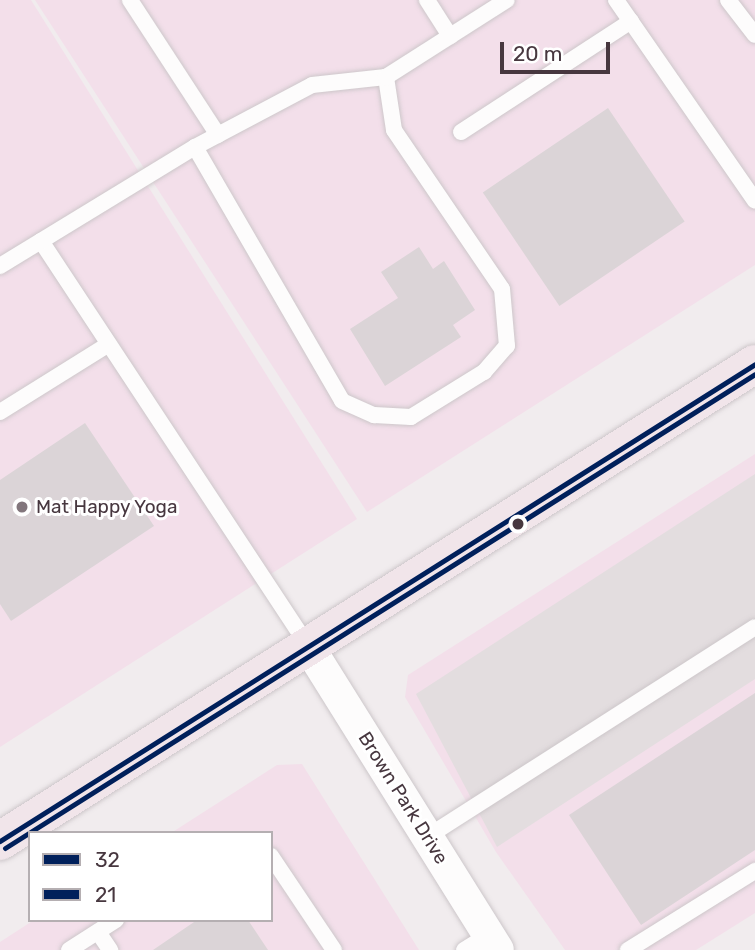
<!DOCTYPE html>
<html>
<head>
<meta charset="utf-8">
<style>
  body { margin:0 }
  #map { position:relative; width:755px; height:950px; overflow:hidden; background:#f1ecee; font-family:Rubik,sans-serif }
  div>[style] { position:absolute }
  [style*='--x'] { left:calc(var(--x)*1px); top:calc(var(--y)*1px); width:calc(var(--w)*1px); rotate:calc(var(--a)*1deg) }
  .commercial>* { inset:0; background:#f3dfea }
  .parking>* { inset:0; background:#e3dddf }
  .building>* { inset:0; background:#dbd4d7; transform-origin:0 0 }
  .roads { filter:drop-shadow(0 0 2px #cdc7ca) drop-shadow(0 0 2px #cdc7ca) }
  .lane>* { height:16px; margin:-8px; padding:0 8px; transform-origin:8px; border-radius:8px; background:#fdfcfc }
  .street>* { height:32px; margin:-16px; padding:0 16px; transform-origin:16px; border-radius:16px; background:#fdfcfc }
  .primary>* { height:38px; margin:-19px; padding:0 19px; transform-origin:19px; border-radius:19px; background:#f1e5ea }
  .bus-1>* { height:5px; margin:-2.5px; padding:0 2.5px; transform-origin:2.5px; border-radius:2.5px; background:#00205b }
  .bus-2>* { height:5px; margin:-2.5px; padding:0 2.5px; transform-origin:2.5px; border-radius:2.5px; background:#00205b }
  .dots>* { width:19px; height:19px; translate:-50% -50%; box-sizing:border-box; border:4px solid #fff; border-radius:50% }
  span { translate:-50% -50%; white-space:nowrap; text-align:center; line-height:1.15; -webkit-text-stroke:6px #fff; paint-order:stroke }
  .poi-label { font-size:19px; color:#47373f }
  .left { translate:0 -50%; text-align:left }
  .street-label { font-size:19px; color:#47373f }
  .legend { position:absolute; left:28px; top:831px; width:245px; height:91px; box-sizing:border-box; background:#fff; border:2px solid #b5afb2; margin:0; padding:9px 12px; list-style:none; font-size:21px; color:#47373f }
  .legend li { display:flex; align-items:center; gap:14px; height:35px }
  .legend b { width:35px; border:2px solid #b5afb2 }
  .scale { position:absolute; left:500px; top:42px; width:110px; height:32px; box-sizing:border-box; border:4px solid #47373f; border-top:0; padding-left:9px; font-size:21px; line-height:24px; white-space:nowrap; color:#47373f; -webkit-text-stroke:5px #fff; paint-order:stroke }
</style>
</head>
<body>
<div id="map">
  <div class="commercial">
    <i style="clip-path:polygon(0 0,31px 0,357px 519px,0 747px)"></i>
    <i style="clip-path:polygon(35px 0,755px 0,755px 265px,367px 512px)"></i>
    <i style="clip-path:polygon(755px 454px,755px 913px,696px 950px,565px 950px,496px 852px,405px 697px,408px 675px)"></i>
    <i style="clip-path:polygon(302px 764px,419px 950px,0 950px,0 942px,34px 920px,271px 920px,271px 833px,171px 833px,277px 765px)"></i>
  </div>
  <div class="parking">
    <i style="clip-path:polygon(755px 474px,755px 679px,497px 847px,416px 694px)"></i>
  </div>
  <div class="building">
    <i style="left:608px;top:108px;width:137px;height:151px;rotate:56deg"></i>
    <i style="clip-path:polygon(419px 247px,433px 269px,444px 261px,475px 310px,453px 325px,461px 337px,385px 386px,350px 329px,398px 298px,381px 272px)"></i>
    <i style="clip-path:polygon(85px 423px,154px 526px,11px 621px,0 604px,0 480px)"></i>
    <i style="clip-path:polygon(755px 693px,755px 850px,641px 925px,569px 815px)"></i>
    <i style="clip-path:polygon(197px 920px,248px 920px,268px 950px,153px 950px)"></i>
  </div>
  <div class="roads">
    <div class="lane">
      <i style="--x:130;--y:0;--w:161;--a:56.9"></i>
      <i style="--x:427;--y:0;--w:43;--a:57.4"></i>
      <i style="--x:616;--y:0;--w:244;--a:55.3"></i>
      <i style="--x:728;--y:0;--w:44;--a:52.4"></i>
      <i style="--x:461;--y:132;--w:203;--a:-33.1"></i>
      <i style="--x:195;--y:147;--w:293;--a:59.9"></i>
      <i style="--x:342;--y:401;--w:35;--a:24"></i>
      <i style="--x:374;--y:415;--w:37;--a:3"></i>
      <i style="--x:411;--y:417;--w:86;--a:-31.7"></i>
      <i style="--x:484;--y:372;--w:35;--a:-49"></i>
      <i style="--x:507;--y:346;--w:57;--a:-95"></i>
      <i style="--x:502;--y:289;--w:192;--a:-124.2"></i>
      <i style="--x:394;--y:130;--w:54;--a:-98.6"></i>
      <i style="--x:41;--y:241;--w:485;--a:56.6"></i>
      <i style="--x:0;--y:266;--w:228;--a:-31.4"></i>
      <i style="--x:195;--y:147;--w:132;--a:-27.9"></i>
      <i style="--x:312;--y:85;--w:74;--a:-6.2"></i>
      <i style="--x:386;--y:77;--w:143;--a:-32.5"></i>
      <i style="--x:0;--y:412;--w:128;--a:-32"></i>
      <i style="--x:427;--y:837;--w:389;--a:-32.6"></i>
      <i style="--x:271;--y:856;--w:113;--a:56.2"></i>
      <i style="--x:98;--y:932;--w:22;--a:56"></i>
      <i style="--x:69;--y:950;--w:56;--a:-32.6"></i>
      <i style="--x:464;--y:950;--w:28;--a:-32"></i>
      <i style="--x:628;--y:950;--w:150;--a:-31.9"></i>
    </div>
    <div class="street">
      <i style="--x:308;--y:646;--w:358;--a:58"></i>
    </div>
    <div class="primary">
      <i style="--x:0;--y:841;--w:893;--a:-32.28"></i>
    </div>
  </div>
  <div class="bus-1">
    <i style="--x:0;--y:841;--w:893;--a:-32.28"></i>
  </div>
  <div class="bus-2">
    <i style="--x:5;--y:848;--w:887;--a:-32.29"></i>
  </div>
  <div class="dots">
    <i style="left:22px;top:507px;background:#82767c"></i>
    <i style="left:518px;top:524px;background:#47373f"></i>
  </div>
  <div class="poi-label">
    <span class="left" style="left:36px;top:507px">Mat Happy Yoga</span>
  </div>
  <div class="street-label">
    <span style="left:403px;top:798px;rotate:58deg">Brown Park Drive</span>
  </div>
  <ul class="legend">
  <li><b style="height:9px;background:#00205b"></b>32</li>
  <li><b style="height:9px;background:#00205b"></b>21</li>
  </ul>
  <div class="scale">20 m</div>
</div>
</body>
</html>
